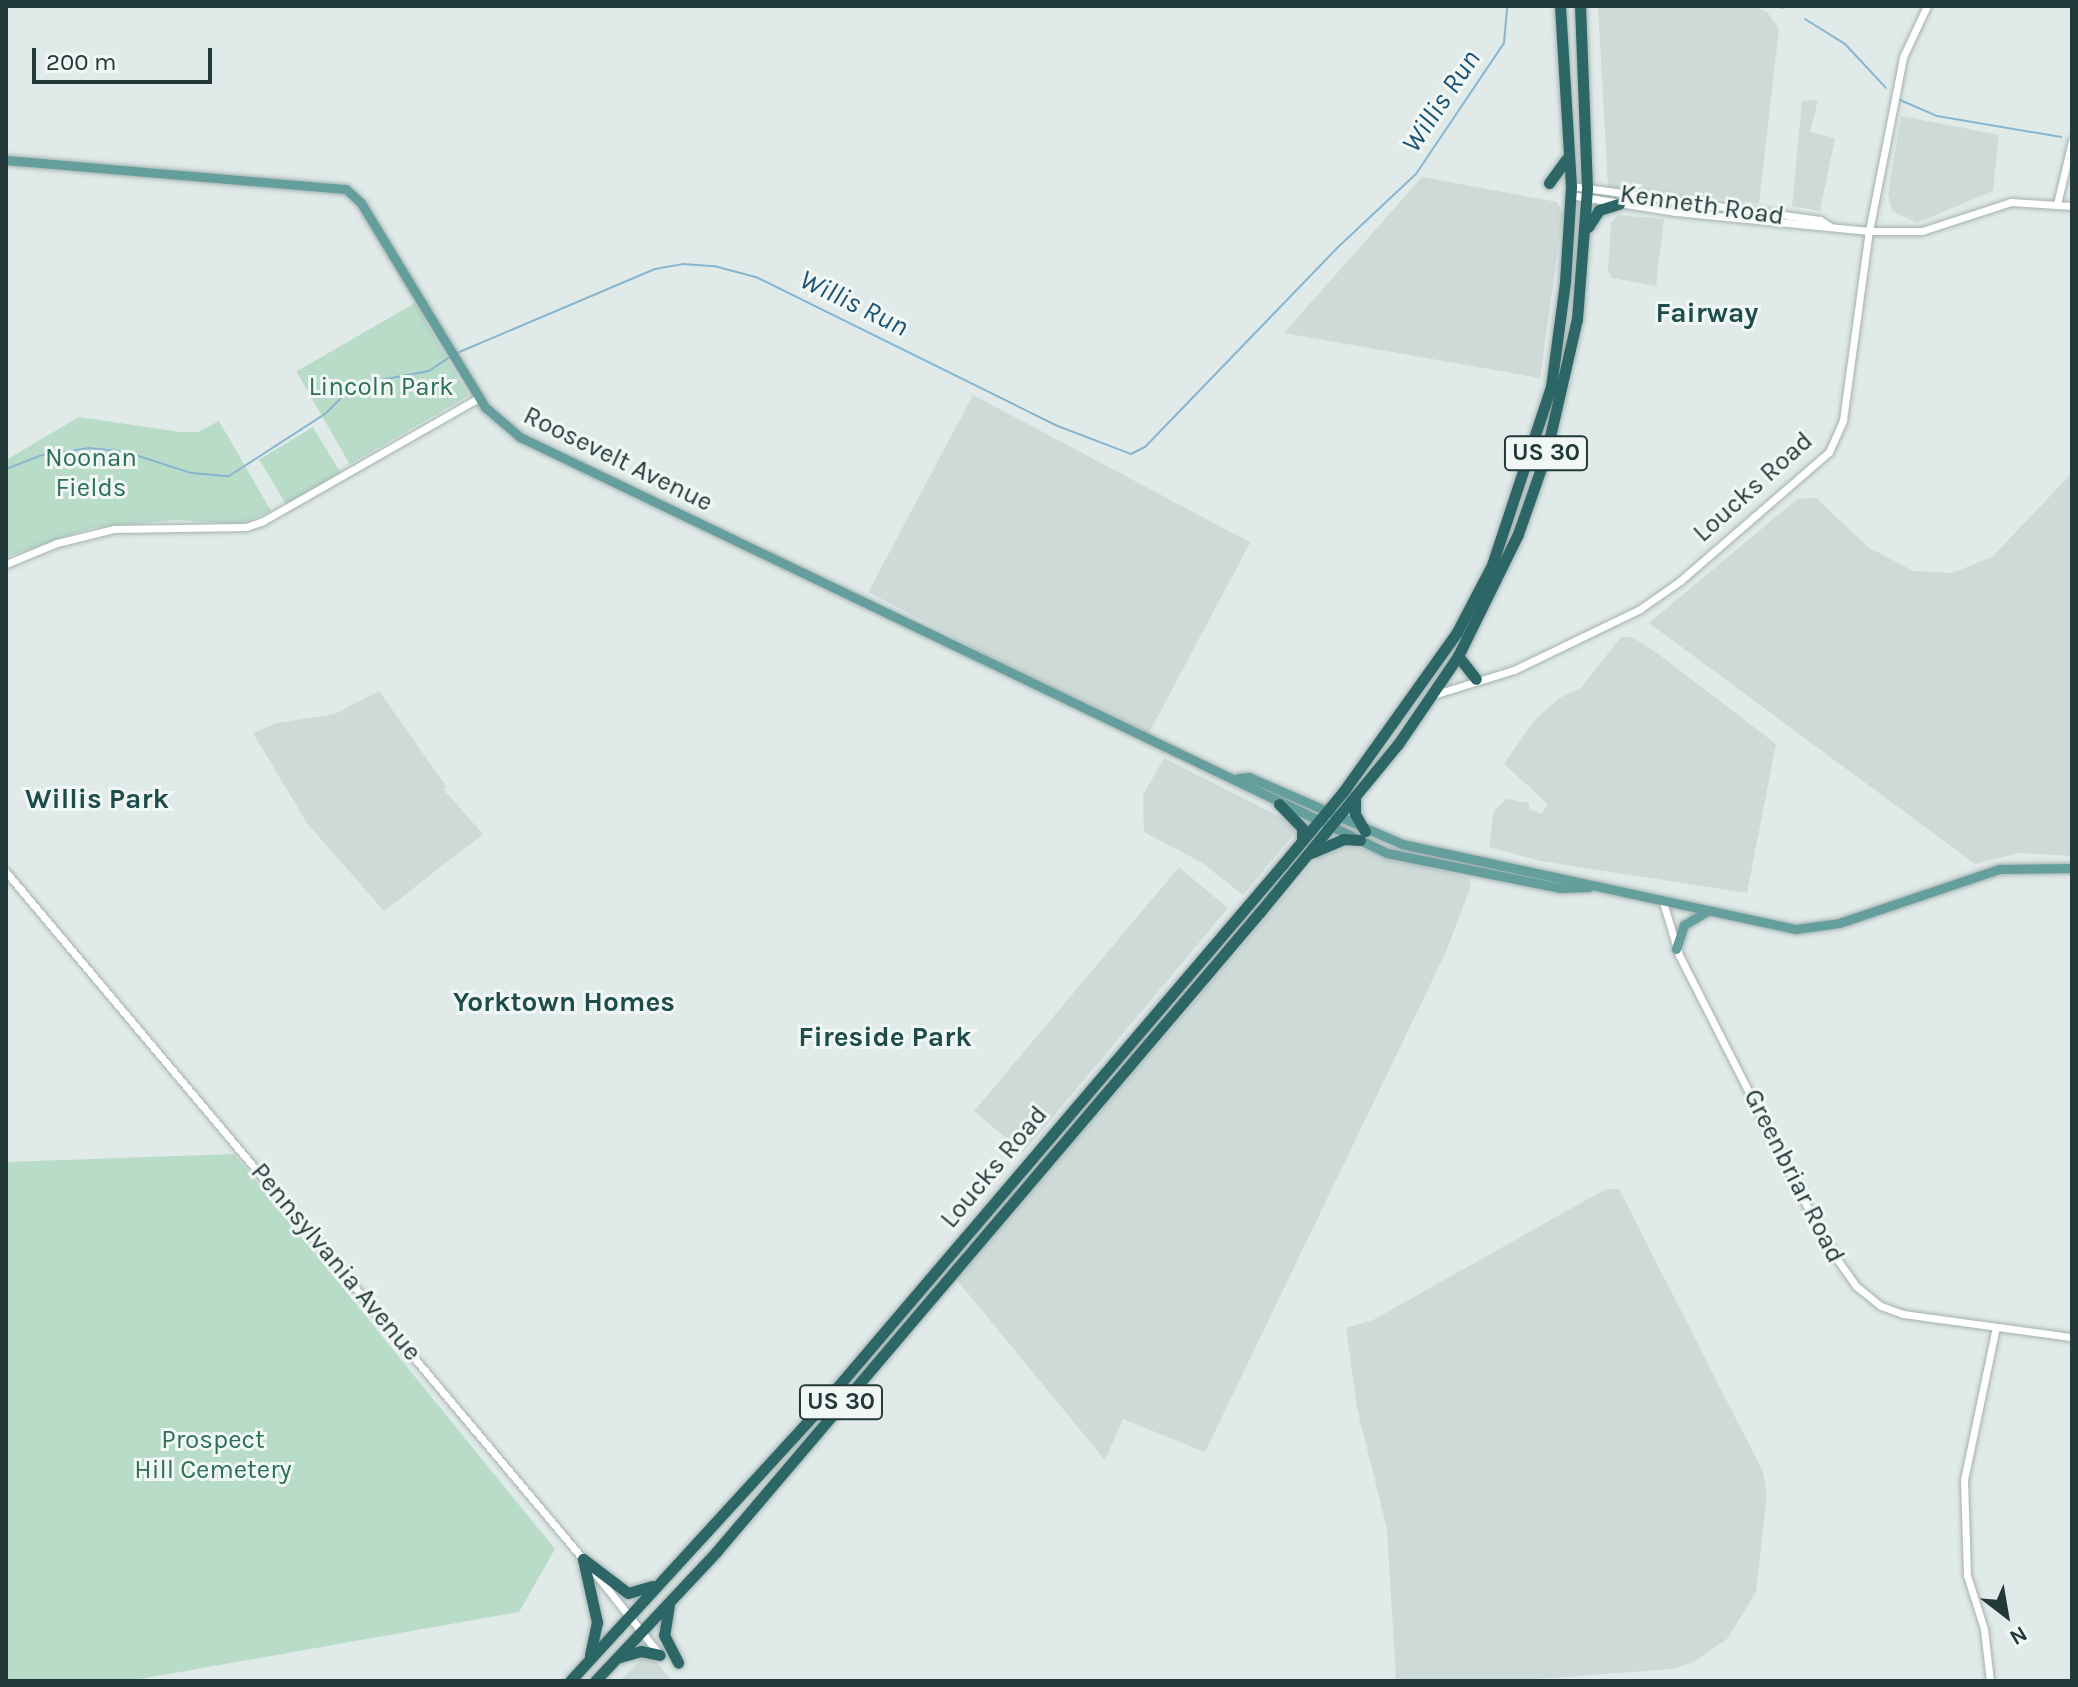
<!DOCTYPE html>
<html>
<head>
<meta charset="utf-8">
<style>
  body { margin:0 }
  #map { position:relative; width:2078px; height:1687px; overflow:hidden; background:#e0eae8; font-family:Karla,sans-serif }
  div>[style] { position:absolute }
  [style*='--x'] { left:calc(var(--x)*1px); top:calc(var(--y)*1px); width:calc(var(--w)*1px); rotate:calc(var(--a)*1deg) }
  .built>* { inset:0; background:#cedad7; transform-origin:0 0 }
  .green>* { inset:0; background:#b9dcc9; transform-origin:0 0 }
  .stream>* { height:2px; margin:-1px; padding:0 1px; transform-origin:1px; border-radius:1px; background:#88b5cf }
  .roads { filter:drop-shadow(0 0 2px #a3b2b0) drop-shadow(0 0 2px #a3b2b0) }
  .minor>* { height:7px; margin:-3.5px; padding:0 3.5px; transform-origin:3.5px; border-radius:3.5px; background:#fff }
  .major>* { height:9px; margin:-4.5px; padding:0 4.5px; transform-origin:4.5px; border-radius:4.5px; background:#659f9d }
  .highway>* { height:11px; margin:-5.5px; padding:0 5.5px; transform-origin:5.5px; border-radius:5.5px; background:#2d6666 }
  span { translate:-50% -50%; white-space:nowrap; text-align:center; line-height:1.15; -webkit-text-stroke:6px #f0f7f5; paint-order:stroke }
  .shield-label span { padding:2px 6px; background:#f0f7f5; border:2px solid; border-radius:6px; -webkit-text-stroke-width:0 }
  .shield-label { font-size:24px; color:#213a39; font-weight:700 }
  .street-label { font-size:26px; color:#213a39 }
  .park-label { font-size:26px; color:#2c7055 }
  .water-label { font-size:28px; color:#1c5375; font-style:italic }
  .neighbourhood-label { font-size:28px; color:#1d4c4a; font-weight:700 }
  .frame { position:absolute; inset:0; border:8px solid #213a39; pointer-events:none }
  .north { position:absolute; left:1966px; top:1575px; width:80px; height:80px; -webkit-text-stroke:6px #f0f7f5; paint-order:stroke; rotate:149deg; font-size:22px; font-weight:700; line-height:32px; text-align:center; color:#213a39 }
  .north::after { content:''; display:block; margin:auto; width:28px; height:36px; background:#213a39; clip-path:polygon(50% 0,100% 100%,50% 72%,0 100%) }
  .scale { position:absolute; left:32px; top:48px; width:180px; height:36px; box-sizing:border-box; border:4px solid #213a39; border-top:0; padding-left:10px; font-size:24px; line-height:28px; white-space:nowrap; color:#213a39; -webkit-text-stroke:6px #f0f7f5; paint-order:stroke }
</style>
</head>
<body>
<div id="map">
  <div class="built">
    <i style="clip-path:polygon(1598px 6px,1754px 6px,1767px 12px,1779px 29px,1759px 203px,1608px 187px)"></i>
    <i style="clip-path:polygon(1818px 100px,1810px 132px,1835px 138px,1820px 211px,1792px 206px,1802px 101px)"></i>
    <i style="clip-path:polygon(1901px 116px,1999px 135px,1993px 191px,1917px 223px,1892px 211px,1888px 194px)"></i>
    <i style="clip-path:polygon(1422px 177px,1557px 202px,1563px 213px,1540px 378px,1284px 333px)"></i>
    <i style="clip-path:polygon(1618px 215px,1664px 219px,1656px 286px,1612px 278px,1608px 271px,1611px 223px)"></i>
    <i style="left:973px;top:395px;width:314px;height:223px;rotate:28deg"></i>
    <i style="clip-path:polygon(2072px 473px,2072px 856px,2019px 853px,1975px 864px,1649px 623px,1797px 499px,1816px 498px,1868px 547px,1913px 571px,1952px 573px,1992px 557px)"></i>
    <i style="clip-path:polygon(1621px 637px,1632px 637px,1657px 653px,1776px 744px,1747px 893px,1540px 861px,1489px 847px,1494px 810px,1507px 799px,1529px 803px,1529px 809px,1541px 814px,1548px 804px,1504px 764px,1533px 722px,1559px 698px,1580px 689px)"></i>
    <i style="clip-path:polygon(379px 691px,446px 786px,443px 789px,483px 834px,384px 911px,307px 823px,253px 733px,277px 723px,335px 714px)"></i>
    <i style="clip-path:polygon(1164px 758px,1292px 823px,1294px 834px,1243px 895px,1201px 862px,1144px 832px,1143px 795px)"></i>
    <i style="clip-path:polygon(1346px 844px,1469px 878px,1471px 886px,1445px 954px,1205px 1452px,1123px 1419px,1105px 1460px,956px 1279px,1323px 851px)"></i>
    <i style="left:1179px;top:867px;width:64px;height:319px;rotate:40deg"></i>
    <i style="clip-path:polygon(1606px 1189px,1619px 1189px,1763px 1472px,1767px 1495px,1756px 1592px,1727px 1639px,1693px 1662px,1672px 1669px,1509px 1681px,1396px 1681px,1387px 1529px,1357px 1408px,1346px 1328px,1373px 1320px)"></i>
    <i style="clip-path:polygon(648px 1652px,672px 1681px,620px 1681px)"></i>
  </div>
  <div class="green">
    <i style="left:415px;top:303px;width:107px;height:137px;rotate:60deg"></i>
    <i style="clip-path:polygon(79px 417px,180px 432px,198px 432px,219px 421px,271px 511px,242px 524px,178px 520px,91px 528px,6px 557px,6px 460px)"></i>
    <i style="left:313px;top:427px;width:55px;height:63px;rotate:59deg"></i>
    <i style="clip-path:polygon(234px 1154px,555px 1549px,519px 1612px,129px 1681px,6px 1681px,6px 1162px)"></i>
  </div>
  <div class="stream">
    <i style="--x:1779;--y:6;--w:4;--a:27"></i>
    <i style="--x:1805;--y:19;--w:47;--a:32"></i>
    <i style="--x:1845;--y:44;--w:60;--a:47"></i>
    <i style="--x:1900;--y:100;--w:40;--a:23.4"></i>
    <i style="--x:1937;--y:116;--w:126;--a:9.6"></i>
    <i style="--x:457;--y:353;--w:215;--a:-23"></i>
    <i style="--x:655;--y:269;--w:28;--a:-10"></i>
    <i style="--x:683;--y:264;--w:31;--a:4"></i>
    <i style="--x:714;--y:266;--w:43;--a:14.7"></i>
    <i style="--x:756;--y:277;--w:334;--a:26.3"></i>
    <i style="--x:1055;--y:425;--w:81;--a:20.9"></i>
    <i style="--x:1131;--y:454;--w:16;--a:-27"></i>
    <i style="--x:1145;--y:447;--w:275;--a:-46"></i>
    <i style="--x:1336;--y:249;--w:110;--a:-43.2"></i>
    <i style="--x:1416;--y:174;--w:158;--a:-56.1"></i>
    <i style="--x:1504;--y:43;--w:37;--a:-85"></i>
    <i style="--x:6;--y:469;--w:40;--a:-21"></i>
    <i style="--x:43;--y:455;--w:47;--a:-8.7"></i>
    <i style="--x:89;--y:448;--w:37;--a:6"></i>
    <i style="--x:126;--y:452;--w:68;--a:17.9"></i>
    <i style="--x:191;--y:473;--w:38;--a:5"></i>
    <i style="--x:229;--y:476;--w:114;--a:-32.9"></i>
    <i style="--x:325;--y:414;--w:41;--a:-45"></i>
    <i style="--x:354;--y:385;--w:76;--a:-10.6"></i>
    <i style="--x:429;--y:371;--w:27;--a:-34"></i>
  </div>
  <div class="roads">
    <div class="minor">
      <i style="--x:1571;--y:186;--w:251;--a:7.8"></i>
      <i style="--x:1820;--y:220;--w:13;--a:32"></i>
      <i style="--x:1570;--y:195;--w:107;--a:9.1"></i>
      <i style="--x:1676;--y:212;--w:194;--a:5.6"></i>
      <i style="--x:1869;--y:231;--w:53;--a:0"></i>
      <i style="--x:1922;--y:231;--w:94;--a:-18"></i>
      <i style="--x:2011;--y:202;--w:61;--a:3.8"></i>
      <i style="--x:2057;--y:204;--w:65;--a:-76.6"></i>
      <i style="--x:6;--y:564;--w:55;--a:-22.4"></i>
      <i style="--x:57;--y:543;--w:59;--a:-13.8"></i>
      <i style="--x:114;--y:529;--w:132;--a:-0.9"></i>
      <i style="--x:246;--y:527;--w:18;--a:-19"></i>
      <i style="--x:263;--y:521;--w:249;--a:-29.7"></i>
      <i style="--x:1433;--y:695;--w:85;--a:-17.2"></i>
      <i style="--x:1514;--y:670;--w:140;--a:-25.8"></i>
      <i style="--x:1640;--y:609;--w:49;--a:-35"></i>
      <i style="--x:1680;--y:581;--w:197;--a:-40.9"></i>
      <i style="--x:1829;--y:452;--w:35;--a:-66"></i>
      <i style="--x:1843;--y:420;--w:191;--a:-82.2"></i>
      <i style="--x:1869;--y:231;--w:177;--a:-78.9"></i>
      <i style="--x:1903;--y:57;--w:56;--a:-64.8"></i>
      <i style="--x:6;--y:872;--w:897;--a:49.97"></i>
      <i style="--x:1663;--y:902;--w:55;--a:73.2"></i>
      <i style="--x:1679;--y:955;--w:326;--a:63"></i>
      <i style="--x:1827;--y:1245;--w:50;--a:54.7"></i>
      <i style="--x:1856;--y:1286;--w:32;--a:39"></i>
      <i style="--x:1881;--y:1306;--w:23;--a:20"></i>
      <i style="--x:1903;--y:1314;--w:171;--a:7.8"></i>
      <i style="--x:594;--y:1572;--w:106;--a:51.5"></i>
      <i style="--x:1990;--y:1681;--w:52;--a:-96.6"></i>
      <i style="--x:1984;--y:1629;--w:57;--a:-107.5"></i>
      <i style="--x:1967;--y:1575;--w:95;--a:-91.8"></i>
      <i style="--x:1964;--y:1480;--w:156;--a:-78.2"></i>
    </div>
    <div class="major">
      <i style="--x:6;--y:160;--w:341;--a:4.9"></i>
      <i style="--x:346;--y:189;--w:21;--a:43"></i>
      <i style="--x:361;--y:203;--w:239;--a:58.7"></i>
      <i style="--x:485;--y:407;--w:46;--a:40.6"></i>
      <i style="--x:520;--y:437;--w:962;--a:25.63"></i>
      <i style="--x:1387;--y:853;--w:177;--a:11.4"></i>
      <i style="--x:1560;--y:888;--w:29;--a:-2"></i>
      <i style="--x:1238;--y:778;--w:11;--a:-5"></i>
      <i style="--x:1249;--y:777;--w:167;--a:23.6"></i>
      <i style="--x:1402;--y:844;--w:403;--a:12.2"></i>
      <i style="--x:1796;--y:929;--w:43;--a:-7.9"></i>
      <i style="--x:1839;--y:923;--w:169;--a:-18.6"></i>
      <i style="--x:1999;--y:869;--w:73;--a:-0.8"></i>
      <i style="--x:1676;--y:949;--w:25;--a:-72"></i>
      <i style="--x:1684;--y:925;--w:27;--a:-31"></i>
    </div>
    <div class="highway">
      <i style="--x:1549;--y:183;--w:29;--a:-54"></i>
      <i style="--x:1588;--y:227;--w:20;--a:-57"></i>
      <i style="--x:1599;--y:210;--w:21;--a:-17"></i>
      <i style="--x:1458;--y:656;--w:29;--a:52"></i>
      <i style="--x:1355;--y:796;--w:18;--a:90"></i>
      <i style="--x:1355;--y:814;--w:20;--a:60"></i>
      <i style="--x:1279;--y:804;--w:33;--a:46"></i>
      <i style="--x:1302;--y:828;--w:13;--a:90"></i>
      <i style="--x:1311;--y:853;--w:36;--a:-23"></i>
      <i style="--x:1344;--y:839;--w:16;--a:4"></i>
      <i style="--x:583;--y:1559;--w:56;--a:37.1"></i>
      <i style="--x:628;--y:1593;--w:25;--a:-16"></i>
      <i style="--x:583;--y:1559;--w:65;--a:77.5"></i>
      <i style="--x:597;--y:1622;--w:34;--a:102"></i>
      <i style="--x:669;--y:1605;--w:30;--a:99"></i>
      <i style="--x:664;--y:1635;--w:31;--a:63"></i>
      <i style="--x:620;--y:1657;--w:22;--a:-16"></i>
      <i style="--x:641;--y:1651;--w:19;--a:12"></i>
      <i style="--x:570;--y:1681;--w:366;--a:-47.5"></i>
      <i style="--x:817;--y:1411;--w:719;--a:-49.57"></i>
      <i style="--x:1283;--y:864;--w:94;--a:-50.2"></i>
      <i style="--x:1343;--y:792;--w:196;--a:-54.5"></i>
      <i style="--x:1457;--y:632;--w:76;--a:-62.4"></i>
      <i style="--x:1492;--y:565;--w:188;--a:-71.7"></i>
      <i style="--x:1551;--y:387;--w:106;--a:-82.4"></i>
      <i style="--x:1565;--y:282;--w:96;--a:-86.4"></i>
      <i style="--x:1571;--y:186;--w:180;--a:-93.5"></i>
      <i style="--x:595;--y:1681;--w:177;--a:-46.8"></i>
      <i style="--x:716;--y:1552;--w:840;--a:-49.64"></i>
      <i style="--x:1260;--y:912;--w:217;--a:-50.6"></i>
      <i style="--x:1398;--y:744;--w:107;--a:-55.7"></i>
      <i style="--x:1458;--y:656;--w:136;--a:-63.8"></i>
      <i style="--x:1518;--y:534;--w:85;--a:-70.7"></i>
      <i style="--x:1546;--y:454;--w:139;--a:-77.1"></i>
      <i style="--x:1577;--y:319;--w:131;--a:-85.6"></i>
      <i style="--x:1587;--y:188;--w:182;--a:-92.2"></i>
    </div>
  </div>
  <div class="shield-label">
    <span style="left:1546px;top:453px">US 30</span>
    <span style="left:841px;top:1402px">US 30</span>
  </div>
  <div class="street-label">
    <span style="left:1702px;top:205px;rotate:8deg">Kenneth Road</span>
    <span style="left:618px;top:459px;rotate:26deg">Roosevelt Avenue</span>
    <span style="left:1753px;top:487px;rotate:-42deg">Loucks Road</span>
    <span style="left:994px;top:1167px;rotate:-50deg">Loucks Road</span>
    <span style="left:1794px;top:1176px;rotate:63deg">Greenbriar Road</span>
    <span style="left:336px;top:1262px;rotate:50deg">Pennsylvania Avenue</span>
  </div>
  <div class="park-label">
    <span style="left:381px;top:387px">Lincoln Park</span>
    <span style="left:91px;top:473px">Noonan<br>Fields</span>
    <span style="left:213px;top:1455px">Prospect<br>Hill Cemetery</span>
  </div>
  <div class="water-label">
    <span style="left:1441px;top:101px;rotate:-56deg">Willis Run</span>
    <span style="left:854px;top:303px;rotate:26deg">Willis Run</span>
  </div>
  <div class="neighbourhood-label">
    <span style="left:1707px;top:313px">Fairway</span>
    <span style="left:97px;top:799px">Willis Park</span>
    <span style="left:564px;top:1002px">Yorktown Homes</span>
    <span style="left:885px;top:1037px">Fireside Park</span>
  </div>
  <div class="frame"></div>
  <div class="north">N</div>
  <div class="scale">200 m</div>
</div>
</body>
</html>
